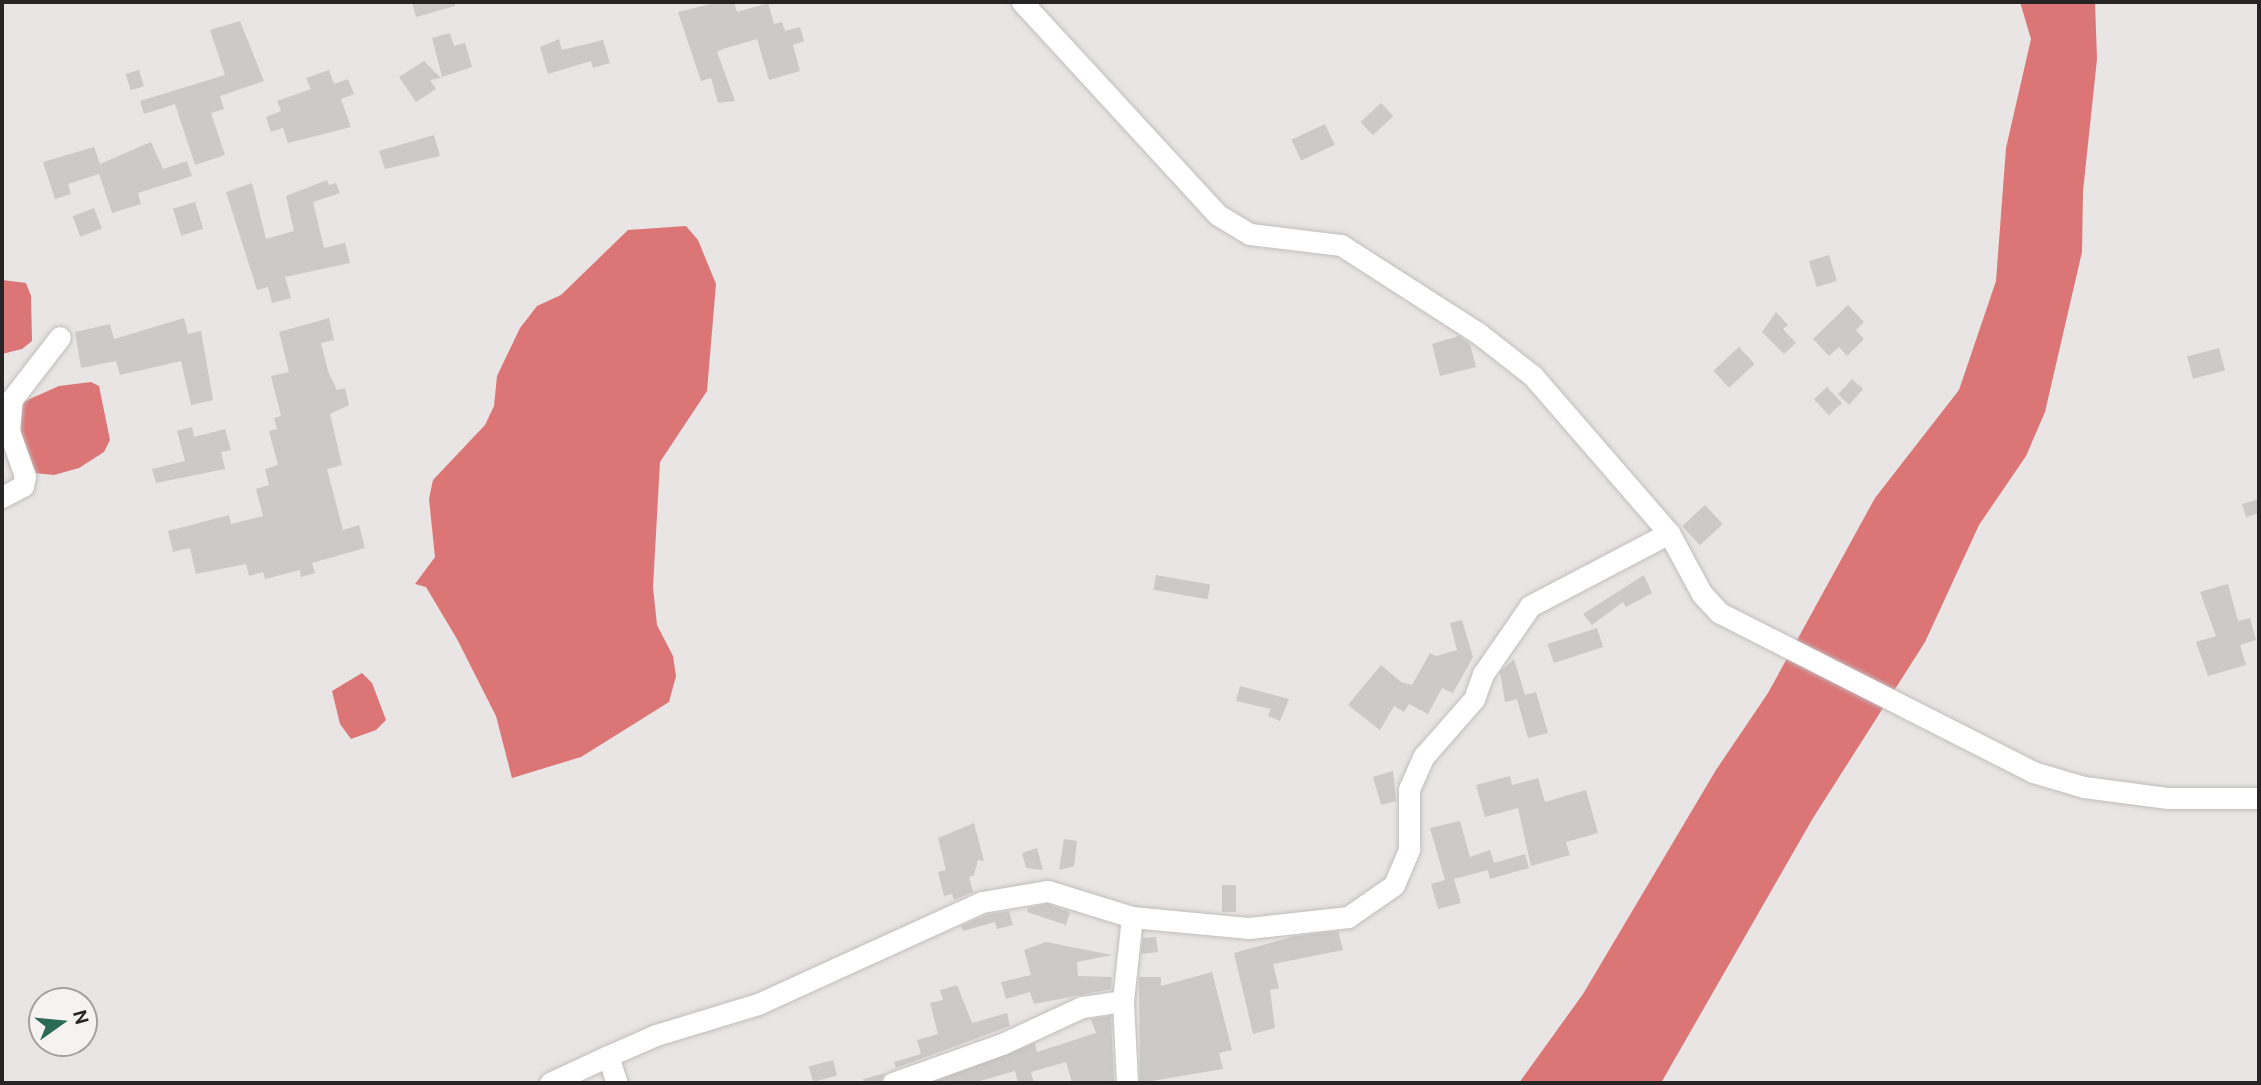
<!DOCTYPE html>
<html>
<head>
<meta charset="utf-8">
<style>
  body { margin:0 }
  #map { position:relative; width:2261px; height:1085px; overflow:hidden; background:#e9e5e5; font-family:Ubuntu,sans-serif }
  div>[style] { position:absolute }
  [style*='--x'] { left:calc(var(--x)*1px); top:calc(var(--y)*1px); width:calc(var(--w)*1px); rotate:calc(var(--a)*1deg) }
  .water>* { inset:0; background:#db7576 }
  .building>* { inset:0; background:#cdc9c9; transform-origin:0 0 }
  .roads { filter:drop-shadow(0 0 2px #c1bdbd) drop-shadow(0 0 2px #c1bdbd) }
  .minor>* { height:21px; margin:-10.5px; padding:0 10.5px; transform-origin:10.5px; border-radius:10.5px; background:#fff }
  span { translate:-50% -50%; white-space:nowrap; text-align:center; line-height:1.15; -webkit-text-stroke:5px #f7f2f2; paint-order:stroke }
  .frame { position:absolute; inset:0; border:4px solid #262424; pointer-events:none }
  .north { position:absolute; left:28px; top:987px; width:70px; height:70px; box-sizing:border-box; background:#f7f2f2; border:2px solid #a3a0a0; border-radius:50%; rotate:75deg; font-size:19px; font-weight:700; line-height:28px; text-align:center; color:#262424 }
  .north::after { content:''; display:block; margin:auto; width:24px; height:32px; background:#2b6a57; clip-path:polygon(50% 0,100% 100%,50% 72%,0 100%) }
</style>
</head>
<body>
<div id="map">
  <div class="water">
    <i style="clip-path:polygon(2020px 2px,2095px 2px,2097px 59px,2083px 191px,2082px 252px,2045px 412px,2026px 456px,1979px 525px,1925px 642px,1813px 818px,1661px 1083px,1519px 1083px,1583px 994px,1716px 770px,1768px 693px,1875px 498px,1959px 390px,1996px 281px,2006px 148px,2031px 39px)"></i>
    <i style="clip-path:polygon(686px 226px,698px 240px,716px 284px,707px 391px,660px 462px,653px 587px,657px 625px,673px 656px,676px 676px,669px 702px,581px 757px,512px 778px,496px 716px,457px 639px,426px 587px,415px 584px,435px 557px,429px 499px,433px 480px,485px 425px,494px 406px,497px 376px,520px 328px,537px 306px,561px 295px,628px 230px)"></i>
    <i style="clip-path:polygon(2px 280px,26px 283px,31px 296px,32px 341px,22px 349px,2px 354px)"></i>
    <i style="clip-path:polygon(91px 382px,99px 386px,110px 440px,104px 452px,79px 468px,54px 475px,34px 473px,25px 460px,18px 413px,23px 402px,59px 386px)"></i>
    <i style="clip-path:polygon(362px 673px,372px 683px,386px 720px,376px 730px,351px 739px,340px 724px,332px 691px)"></i>
  </div>
  <div class="building">
    <i style="clip-path:polygon(412px 2px,455px 2px,455px 6px,416px 17px)"></i>
    <i style="clip-path:polygon(719px 2px,734px 2px,737px 12px,768px 3px,774px 24px,782px 22px,785px 31px,800px 27px,804px 41px,793px 45px,800px 71px,769px 80px,757px 39px,723px 49px,717px 52px,735px 101px,718px 103px,711px 78px,701px 81px,678px 12px)"></i>
    <i style="clip-path:polygon(240px 21px,264px 81px,220px 96px,224px 109px,211px 113px,225px 155px,195px 165px,175px 104px,144px 114px,140px 101px,225px 75px,210px 30px)"></i>
    <i style="clip-path:polygon(450px 33px,454px 46px,465px 43px,472px 67px,442px 77px,432px 38px)"></i>
    <i style="clip-path:polygon(559px 39px,562px 50px,603px 40px,610px 63px,593px 68px,591px 61px,548px 74px,540px 47px)"></i>
    <i style="clip-path:polygon(424px 61px,441px 78px,430px 80px,436px 89px,416px 102px,399px 77px)"></i>
    <i style="left:139px;top:70px;width:17px;height:14px;rotate:73deg"></i>
    <i style="clip-path:polygon(329px 70px,334px 84px,348px 79px,354px 94px,341px 99px,351px 127px,288px 143px,283px 128px,271px 132px,266px 117px,281px 111px,277px 101px,311px 89px,306px 78px)"></i>
    <i style="left:1381px;top:103px;width:18px;height:28px;rotate:47deg"></i>
    <i style="left:1325px;top:124px;width:23px;height:37px;rotate:65deg"></i>
    <i style="clip-path:polygon(434px 135px,440px 156px,385px 169px,379px 151px)"></i>
    <i style="clip-path:polygon(151px 142px,163px 169px,187px 161px,192px 176px,138px 193px,141px 204px,112px 213px,99px 174px,68px 184px,71px 194px,55px 199px,43px 162px,94px 147px,100px 164px)"></i>
    <i style="clip-path:polygon(327px 180px,329px 185px,336px 183px,340px 193px,313px 202px,324px 248px,345px 243px,350px 263px,285px 277px,291px 298px,272px 303px,268px 287px,257px 290px,226px 192px,252px 183px,266px 239px,294px 231px,286px 196px)"></i>
    <i style="left:195px;top:202px;width:28px;height:23px;rotate:73deg"></i>
    <i style="left:94px;top:208px;width:22px;height:23px;rotate:69deg"></i>
    <i style="left:1829px;top:255px;width:27px;height:21px;rotate:73deg"></i>
    <i style="clip-path:polygon(1848px 305px,1864px 322px,1856px 330px,1864px 339px,1847px 356px,1839px 347px,1829px 356px,1813px 339px)"></i>
    <i style="clip-path:polygon(1776px 312px,1788px 325px,1783px 329px,1796px 343px,1784px 354px,1762px 332px)"></i>
    <i style="clip-path:polygon(184px 318px,188px 334px,201px 331px,213px 400px,191px 405px,181px 361px,120px 375px,116px 361px,81px 368px,75px 332px,110px 324px,114px 339px)"></i>
    <i style="clip-path:polygon(329px 318px,334px 340px,321px 343px,328px 371px,337px 390px,345px 388px,349px 405px,330px 414px,342px 465px,327px 469px,343px 530px,359px 525px,365px 548px,312px 563px,315px 573px,301px 577px,300px 570px,265px 579px,263px 572px,249px 576px,246px 564px,196px 574px,190px 548px,173px 552px,168px 531px,229px 515px,231px 524px,263px 516px,256px 489px,269px 485px,265px 469px,278px 465px,269px 431px,277px 429px,274px 418px,281px 416px,271px 376px,289px 372px,279px 332px)"></i>
    <i style="clip-path:polygon(1459px 336px,1470px 344px,1476px 367px,1440px 376px,1432px 344px)"></i>
    <i style="left:1739px;top:347px;width:23px;height:35px;rotate:47deg"></i>
    <i style="left:2219px;top:348px;width:23px;height:33px;rotate:75deg"></i>
    <i style="left:1852px;top:379px;width:15px;height:21px;rotate:42deg"></i>
    <i style="left:1827px;top:387px;width:22px;height:18px;rotate:47deg"></i>
    <i style="clip-path:polygon(192px 427px,194px 437px,225px 429px,231px 450px,221px 452px,225px 469px,156px 483px,152px 469px,185px 461px,177px 431px)"></i>
    <i style="clip-path:polygon(2259px 499px,2259px 513px,2246px 517px,2242px 504px)"></i>
    <i style="left:1705px;top:505px;width:26px;height:31px;rotate:47deg"></i>
    <i style="left:1156px;top:575px;width:55px;height:15px;rotate:10deg"></i>
    <i style="clip-path:polygon(1644px 575px,1652px 593px,1626px 607px,1623px 602px,1592px 625px,1583px 614px)"></i>
    <i style="clip-path:polygon(2228px 584px,2238px 621px,2250px 618px,2256px 640px,2240px 645px,2246px 665px,2208px 676px,2196px 642px,2216px 636px,2200px 592px)"></i>
    <i style="clip-path:polygon(1462px 620px,1473px 657px,1453px 693px,1442px 688px,1428px 714px,1409px 704px,1404px 712px,1394px 706px,1380px 730px,1348px 705px,1381px 665px,1401px 682px,1412px 685px,1430px 653px,1436px 656px,1457px 650px,1450px 623px)"></i>
    <i style="left:1597px;top:628px;width:20px;height:52px;rotate:72deg"></i>
    <i style="clip-path:polygon(1514px 659px,1525px 695px,1536px 692px,1548px 733px,1528px 738px,1517px 699px,1505px 702px,1500px 672px)"></i>
    <i style="clip-path:polygon(1240px 686px,1289px 699px,1280px 721px,1268px 716px,1271px 709px,1236px 701px)"></i>
    <i style="clip-path:polygon(1393px 771px,1396px 801px,1381px 805px,1373px 777px)"></i>
    <i style="clip-path:polygon(1510px 776px,1512px 785px,1538px 778px,1545px 802px,1586px 790px,1598px 833px,1566px 842px,1570px 855px,1531px 866px,1518px 808px,1485px 817px,1476px 785px)"></i>
    <i style="clip-path:polygon(1460px 821px,1470px 857px,1490px 850px,1494px 863px,1525px 854px,1529px 868px,1490px 879px,1488px 870px,1454px 879px,1461px 903px,1438px 909px,1431px 884px,1445px 880px,1430px 828px)"></i>
    <i style="clip-path:polygon(974px 823px,984px 861px,978px 860px,974px 875px,969px 877px,973px 892px,954px 900px,952px 894px,944px 896px,938px 872px,946px 870px,938px 838px)"></i>
    <i style="clip-path:polygon(1064px 839px,1077px 841px,1074px 866px,1059px 870px)"></i>
    <i style="clip-path:polygon(1037px 848px,1043px 870px,1026px 868px,1022px 853px)"></i>
    <i style="left:1236px;top:885px;width:27px;height:14px;rotate:90deg"></i>
    <i style="clip-path:polygon(1047px 904px,1070px 912px,1066px 925px,1027px 912px,1028px 908px)"></i>
    <i style="clip-path:polygon(1009px 911px,1013px 925px,997px 929px,995px 922px,963px 931px,961px 926px,986px 915px)"></i>
    <i style="clip-path:polygon(1338px 931px,1343px 950px,1273px 964px,1279px 988px,1270px 990px,1275px 1028px,1253px 1034px,1234px 953px,1295px 936px)"></i>
    <i style="clip-path:polygon(1156px 937px,1158px 952px,1141px 954px,1143px 938px)"></i>
    <i style="clip-path:polygon(1046px 942px,1112px 955px,1077px 962px,1078px 976px,1112px 977px,1111px 989px,1034px 1004px,1030px 992px,1006px 999px,1001px 982px,1031px 975px,1024px 950px)"></i>
    <i style="clip-path:polygon(1212px 972px,1232px 1050px,1219px 1053px,1223px 1069px,1140px 1083px,1139px 977px,1161px 977px,1161px 986px)"></i>
    <i style="clip-path:polygon(957px 985px,972px 1023px,1007px 1013px,1010px 1026px,896px 1068px,894px 1062px,921px 1054px,917px 1040px,938px 1034px,930px 1003px,943px 1000px,940px 990px)"></i>
    <i style="clip-path:polygon(1111px 1016px,1114px 1083px,1072px 1083px,1066px 1062px,1031px 1072px,1034px 1083px,1018px 1083px,1015px 1071px,973px 1083px,931px 1083px,1035px 1043px,1037px 1052px,1096px 1033px,1091px 1019px)"></i>
    <i style="left:833px;top:1060px;width:16px;height:25px;rotate:75deg"></i>
    <i style="clip-path:polygon(885px 1073px,880px 1083px,864px 1083px,863px 1079px)"></i>
  </div>
  <div class="roads">
    <div class="minor">
      <i style="--x:1022;--y:2;--w:289;--a:47.4"></i>
      <i style="--x:1218;--y:215;--w:37;--a:31"></i>
      <i style="--x:1250;--y:234;--w:92;--a:6.9"></i>
      <i style="--x:1341;--y:245;--w:163;--a:32.7"></i>
      <i style="--x:1478;--y:333;--w:70;--a:38"></i>
      <i style="--x:1533;--y:376;--w:208;--a:49.1"></i>
      <i style="--x:1669;--y:533;--w:69;--a:61.6"></i>
      <i style="--x:1702;--y:594;--w:26;--a:47"></i>
      <i style="--x:1720;--y:613;--w:351;--a:26.9"></i>
      <i style="--x:2033;--y:772;--w:53;--a:16.4"></i>
      <i style="--x:2084;--y:787;--w:85;--a:7.5"></i>
      <i style="--x:2168;--y:798;--w:91;--a:0"></i>
      <i style="--x:2;--y:497;--w:24;--a:-28"></i>
      <i style="--x:23;--y:486;--w:10;--a:-79"></i>
      <i style="--x:25;--y:476;--w:48;--a:-109.6"></i>
      <i style="--x:9;--y:431;--w:32;--a:-85"></i>
      <i style="--x:12;--y:399;--w:78;--a:-52.3"></i>
      <i style="--x:1123;--y:1001;--w:84;--a:-83.9"></i>
      <i style="--x:1132;--y:917;--w:118;--a:5.4"></i>
      <i style="--x:1249;--y:928;--w:100;--a:-6.3"></i>
      <i style="--x:1348;--y:917;--w:56;--a:-34.8"></i>
      <i style="--x:1394;--y:885;--w:39;--a:-67"></i>
      <i style="--x:1409;--y:849;--w:60;--a:-90"></i>
      <i style="--x:1409;--y:789;--w:36;--a:-66"></i>
      <i style="--x:1424;--y:756;--w:76;--a:-48.7"></i>
      <i style="--x:1474;--y:699;--w:27;--a:-70"></i>
      <i style="--x:1483;--y:674;--w:83;--a:-55.3"></i>
      <i style="--x:1530;--y:606;--w:157;--a:-27.7"></i>
      <i style="--x:608;--y:1056;--w:52;--a:-23.6"></i>
      <i style="--x:656;--y:1035;--w:107;--a:-16.9"></i>
      <i style="--x:758;--y:1004;--w:246;--a:-24.5"></i>
      <i style="--x:982;--y:902;--w:67;--a:-9.5"></i>
      <i style="--x:1048;--y:891;--w:88;--a:17.2"></i>
      <i style="--x:550;--y:1083;--w:64;--a:-25"></i>
      <i style="--x:608;--y:1056;--w:28;--a:72"></i>
      <i style="--x:893;--y:1083;--w:116;--a:-19.7"></i>
      <i style="--x:1002;--y:1044;--w:88;--a:-24.8"></i>
      <i style="--x:1082;--y:1007;--w:41;--a:-8.3"></i>
      <i style="--x:1123;--y:1001;--w:82;--a:87.2"></i>
    </div>
  </div>
  <div class="frame"></div>
  <div class="north">N</div>
</div>
</body>
</html>
